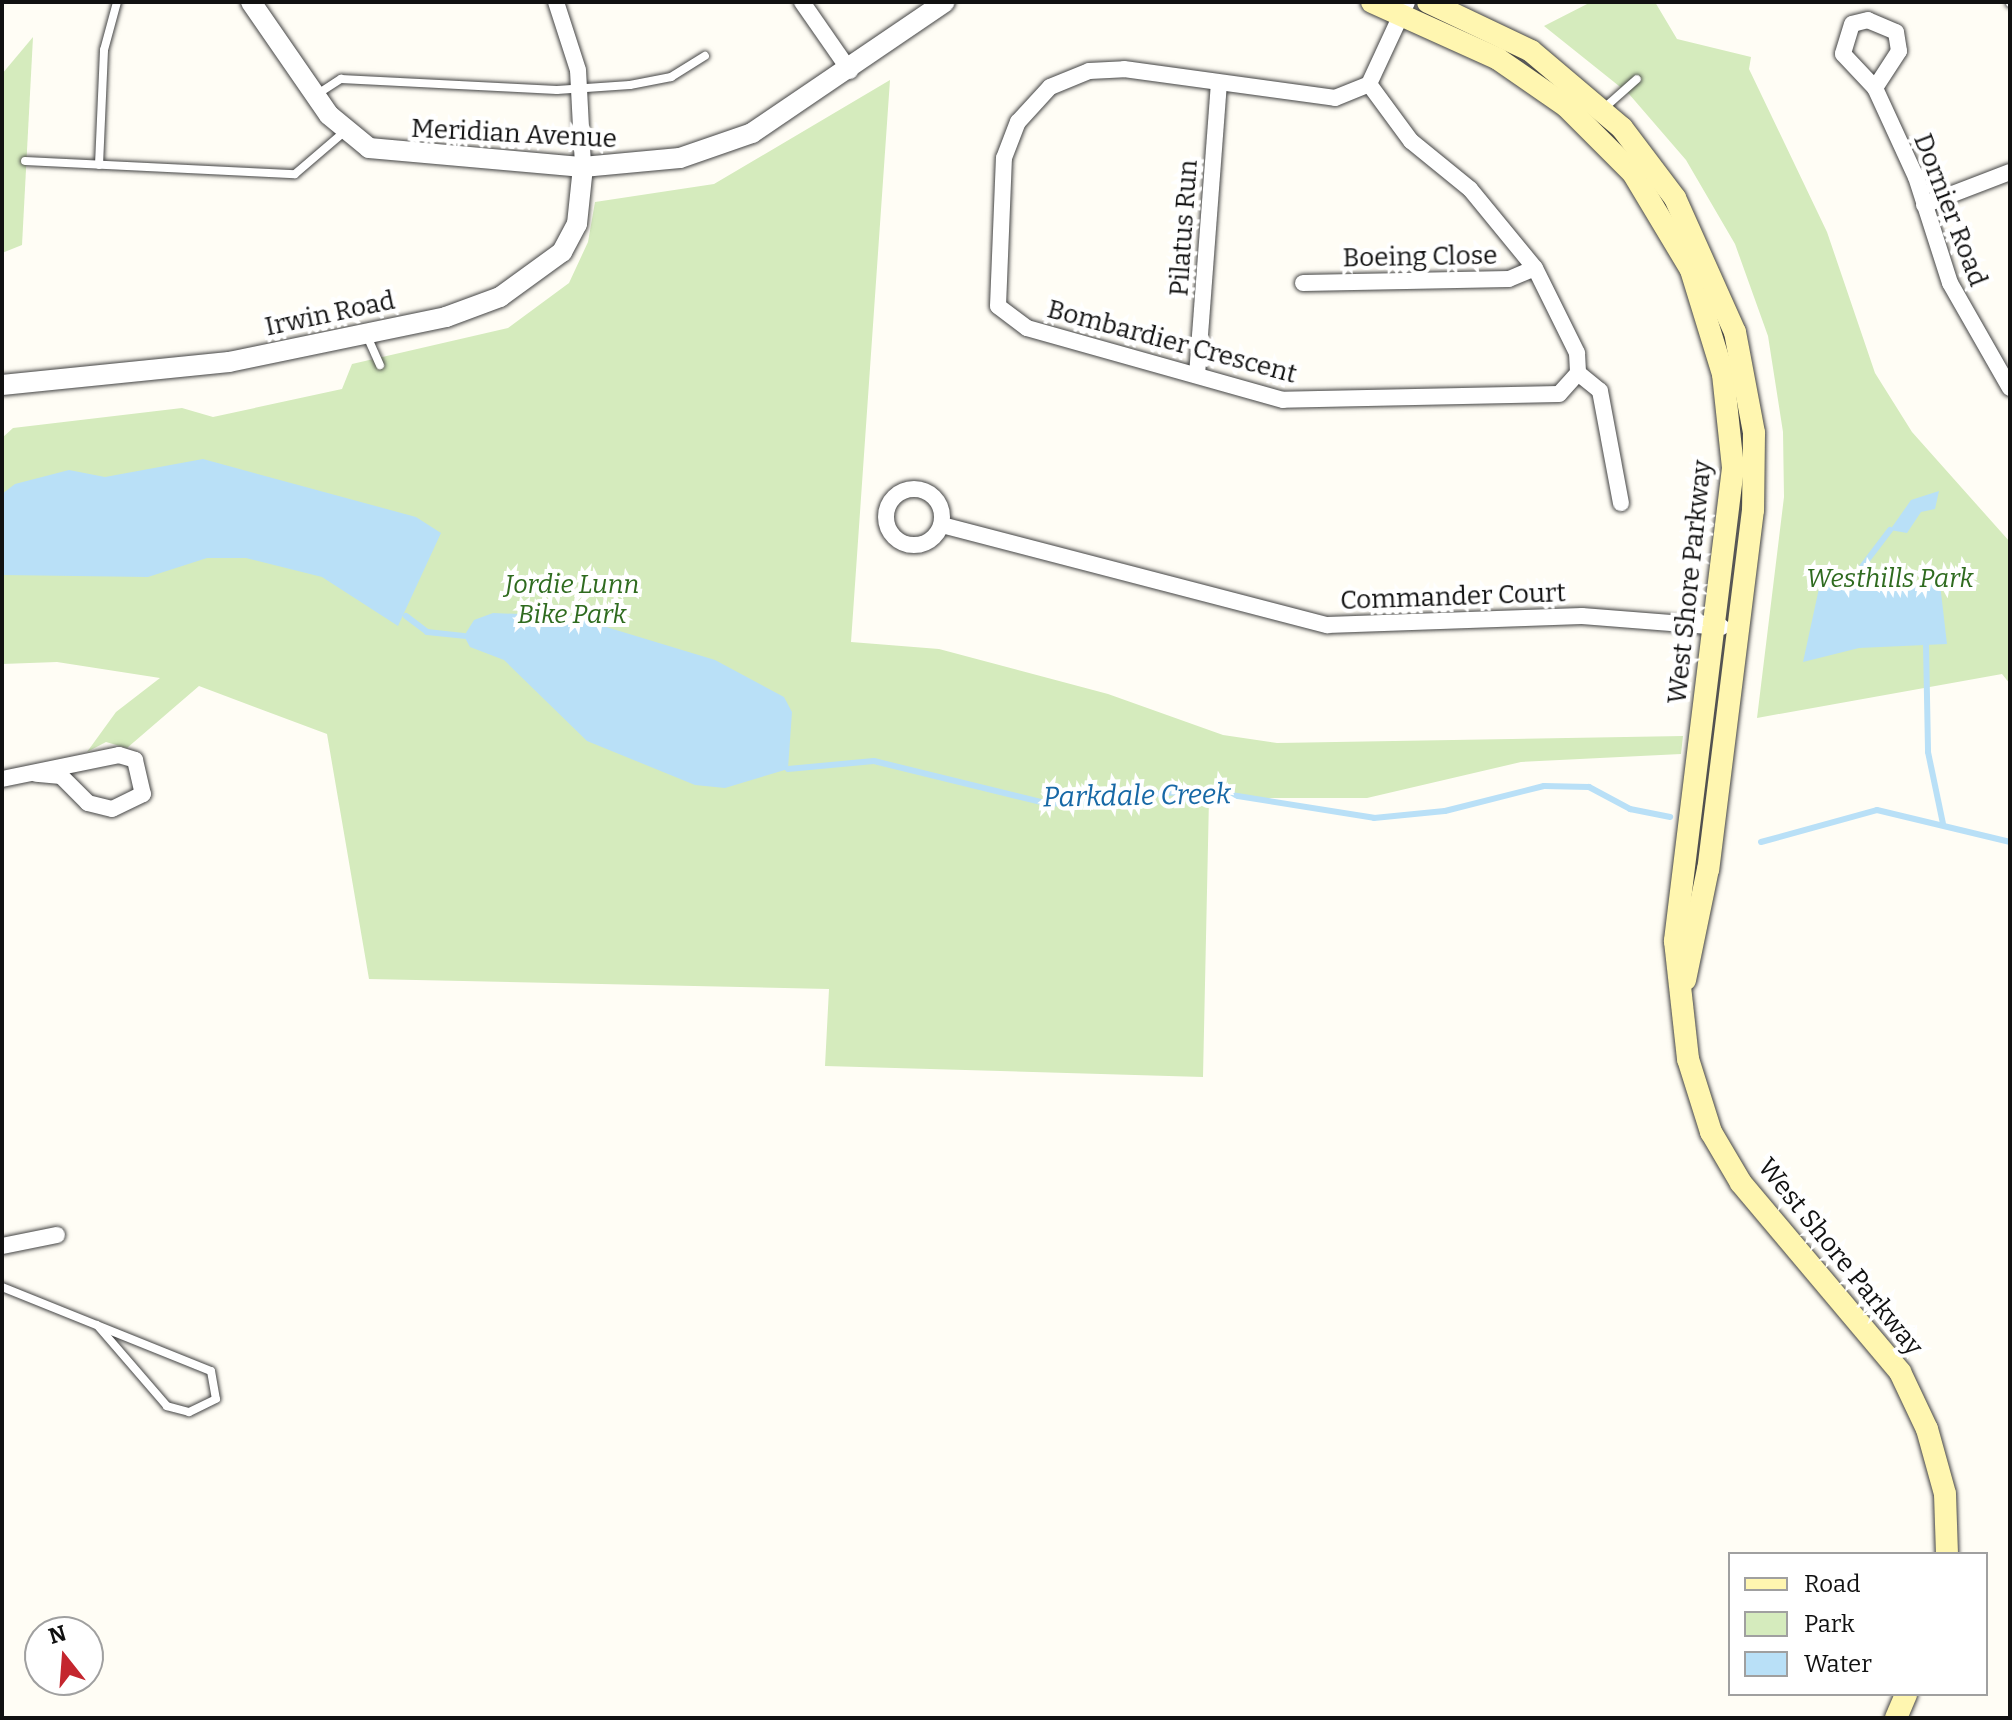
<!DOCTYPE html>
<html>
<head>
<meta charset="utf-8">
<style>
  body { margin:0 }
  #map { position:relative; width:2012px; height:1720px; overflow:hidden; background:#fffdf5; font-family:Bitter,serif }
  div>[style] { position:absolute }
  [style*='--x'] { left:calc(var(--x)*1px); top:calc(var(--y)*1px); width:calc(var(--w)*1px); rotate:calc(var(--a)*1deg) }
  .green>* { inset:0; background:#d5ebbd }
  .water>* { inset:0; background:#b9e0f7 }
  .stream>* { height:6px; margin:-3px; padding:0 3px; transform-origin:3px; border-radius:3px; background:#b9e0f7 }
  .roads { filter:drop-shadow(0 0 2px #444) drop-shadow(0 0 2px #444) }
  .service>* { height:8px; margin:-4px; padding:0 4px; transform-origin:4px; border-radius:4px; background:#fff }
  .minor>* { height:16px; margin:-8px; padding:0 8px; transform-origin:8px; border-radius:8px; background:#fff }
  .minor>.ring { margin:-8px; padding:0; box-sizing:content-box; background:none; border:16px solid #fff; border-radius:50% }
  .tertiary>* { height:20px; margin:-10px; padding:0 10px; transform-origin:10px; border-radius:10px; background:#fff }
  .secondary>* { height:22px; margin:-11px; padding:0 11px; transform-origin:11px; border-radius:11px; background:#fff6b0 }
  span { translate:-50% -50%; white-space:nowrap; text-align:center; line-height:1.15; -webkit-text-stroke:8px #fff; paint-order:stroke }
  .street-label { font-size:26px; color:#111 }
  .park-label { font-size:26px; color:#2f6b1f; font-style:italic }
  .water-label { font-size:28px; color:#1768a6; font-style:italic }
  .frame { position:absolute; inset:0; border:4px solid #111; pointer-events:none }
  .legend { position:absolute; left:1728px; top:1552px; width:260px; height:144px; box-sizing:border-box; background:#fff; border:2px solid #a0a0a0; margin:0; padding:10px 14px; list-style:none; font-size:24px; color:#111 }
  .legend li { display:flex; align-items:center; gap:16px; height:40px }
  .legend b { width:40px; border:2px solid #a0a0a0 }
  .north { position:absolute; left:24px; top:1616px; width:80px; height:80px; box-sizing:border-box; background:#fff; border:2px solid #a0a0a0; border-radius:50%; rotate:343deg; font-size:22px; font-weight:700; line-height:32px; text-align:center; color:#111 }
  .north::after { content:''; display:block; margin:auto; width:28px; height:36px; background:#c4262e; clip-path:polygon(50% 0,100% 100%,50% 72%,0 100%) }
</style>
</head>
<body>
<div id="map">
  <div class="green">
    <i style="clip-path:polygon(1591px 2px,1655px 2px,1677px 39px,1751px 57px,1749px 69px,1827px 232px,1875px 373px,1912px 432px,2010px 542px,2010px 684px,2002px 674px,1757px 718px,1784px 497px,1783px 432px,1768px 336px,1735px 244px,1686px 160px,1629px 94px,1544px 26px)"></i>
    <i style="clip-path:polygon(33px 37px,22px 245px,2px 253px,2px 74px)"></i>
    <i style="clip-path:polygon(890px 80px,851px 642px,939px 649px,1108px 694px,1223px 735px,1277px 743px,1683px 736px,1681px 754px,1521px 762px,1367px 798px,1209px 798px,1203px 1077px,825px 1066px,829px 989px,369px 979px,327px 734px,199px 686px,127px 748px,106px 742px,87px 752px,116px 712px,160px 678px,57px 662px,2px 664px,2px 438px,13px 428px,182px 408px,213px 417px,342px 389px,352px 364px,508px 328px,569px 283px,588px 242px,595px 202px,714px 184px)"></i>
  </div>
  <div class="water">
    <i style="clip-path:polygon(203px 459px,416px 517px,441px 533px,398px 626px,322px 577px,246px 558px,207px 558px,148px 577px,2px 575px,2px 494px,15px 484px,69px 470px,105px 477px)"></i>
    <i style="clip-path:polygon(1939px 491px,1935px 509px,1921px 512px,1907px 533px,1890px 530px,1911px 500px)"></i>
    <i style="clip-path:polygon(1821px 579px,1875px 587px,1940px 584px,1947px 644px,1859px 648px,1803px 662px)"></i>
    <i style="clip-path:polygon(493px 613px,570px 616px,715px 660px,784px 697px,792px 712px,788px 769px,725px 788px,695px 785px,587px 741px,504px 660px,470px 647px,464px 636px,474px 620px)"></i>
  </div>
  <div class="stream">
    <i style="--x:1852;--y:580;--w:63;--a:-52.8"></i>
    <i style="--x:406;--y:616;--w:26;--a:37"></i>
    <i style="--x:427;--y:632;--w:37;--a:6"></i>
    <i style="--x:1926;--y:645;--w:107;--a:88.9"></i>
    <i style="--x:1928;--y:752;--w:74;--a:78.2"></i>
    <i style="--x:788;--y:769;--w:86;--a:-5.3"></i>
    <i style="--x:874;--y:761;--w:180;--a:13.8"></i>
    <i style="--x:1049;--y:804;--w:152;--a:-5.3"></i>
    <i style="--x:1200;--y:790;--w:176;--a:9.1"></i>
    <i style="--x:1374;--y:818;--w:71;--a:-5.6"></i>
    <i style="--x:1445;--y:811;--w:102;--a:-14.2"></i>
    <i style="--x:1544;--y:786;--w:45;--a:1.3"></i>
    <i style="--x:1589;--y:787;--w:47;--a:28.2"></i>
    <i style="--x:1630;--y:809;--w:41;--a:11.3"></i>
    <i style="--x:1761;--y:842;--w:120;--a:-15.4"></i>
    <i style="--x:1877;--y:810;--w:137;--a:13.5"></i>
  </div>
  <div class="roads">
    <div class="service">
      <i style="--x:2010;--y:2;--w:1;--a:90"></i>
      <i style="--x:316;--y:95;--w:30;--a:-33"></i>
      <i style="--x:341;--y:79;--w:216;--a:2.9"></i>
      <i style="--x:557;--y:90;--w:73;--a:-3.9"></i>
      <i style="--x:630;--y:85;--w:42;--a:-11"></i>
      <i style="--x:671;--y:77;--w:40;--a:-32"></i>
      <i style="--x:1603;--y:109;--w:45;--a:-41.4"></i>
      <i style="--x:25;--y:161;--w:270;--a:2.8"></i>
      <i style="--x:295;--y:174;--w:65;--a:-40.6"></i>
      <i style="--x:99;--y:165;--w:115;--a:-87.5"></i>
      <i style="--x:104;--y:50;--w:50;--a:-74.8"></i>
      <i style="--x:367;--y:336;--w:32;--a:66"></i>
      <i style="--x:2;--y:1287;--w:225;--a:21.9"></i>
      <i style="--x:211;--y:1371;--w:28;--a:80"></i>
      <i style="--x:216;--y:1399;--w:30;--a:154"></i>
      <i style="--x:189;--y:1412;--w:23;--a:-165"></i>
      <i style="--x:167;--y:1406;--w:107;--a:-130.8"></i>
    </div>
    <div class="minor">
      <i style="--x:556;--y:2;--w:71;--a:72.1"></i>
      <i style="--x:578;--y:70;--w:97;--a:87"></i>
      <i style="--x:802;--y:2;--w:84;--a:55.2"></i>
      <i style="--x:1369;--y:84;--w:71;--a:53.6"></i>
      <i style="--x:1411;--y:141;--w:76;--a:39.1"></i>
      <i style="--x:1470;--y:189;--w:102;--a:50.6"></i>
      <i style="--x:1535;--y:268;--w:95;--a:63.7"></i>
      <i style="--x:1577;--y:353;--w:20;--a:87"></i>
      <i style="--x:1578;--y:373;--w:28;--a:132"></i>
      <i style="--x:1559;--y:394;--w:276;--a:178.8"></i>
      <i style="--x:1283;--y:400;--w:266;--a:-164.3"></i>
      <i style="--x:1027;--y:328;--w:36;--a:-143"></i>
      <i style="--x:998;--y:306;--w:148;--a:-87.7"></i>
      <i style="--x:1004;--y:158;--w:39;--a:-69"></i>
      <i style="--x:1018;--y:122;--w:47;--a:-47.6"></i>
      <i style="--x:1050;--y:87;--w:42;--a:-22.3"></i>
      <i style="--x:1089;--y:71;--w:35;--a:-3"></i>
      <i style="--x:1124;--y:69;--w:213;--a:7.8"></i>
      <i style="--x:1335;--y:98;--w:37;--a:-22"></i>
      <i style="--x:1369;--y:84;--w:90;--a:-65.1"></i>
      <i style="--x:1875;--y:88;--w:44;--a:-57"></i>
      <i style="--x:1899;--y:51;--w:19;--a:-99"></i>
      <i style="--x:1896;--y:32;--w:30;--a:-157"></i>
      <i style="--x:1868;--y:20;--w:16;--a:166"></i>
      <i style="--x:1852;--y:24;--w:31;--a:107"></i>
      <i style="--x:1843;--y:54;--w:47;--a:46.7"></i>
      <i style="--x:1875;--y:88;--w:98;--a:65.3"></i>
      <i style="--x:1916;--y:177;--w:111;--a:72.2"></i>
      <i style="--x:1950;--y:283;--w:121;--a:60.3"></i>
      <i style="--x:1924;--y:205;--w:92;--a:-21"></i>
      <i style="--x:1303;--y:283;--w:206;--a:-1.1"></i>
      <i style="--x:1509;--y:279;--w:28;--a:-23"></i>
      <i style="--x:1578;--y:373;--w:28;--a:39"></i>
      <i style="--x:1600;--y:391;--w:114;--a:79.4"></i>
      <i style="--x:1197;--y:375;--w:291;--a:-85.7"></i>
      <i class="ring" style="left:886px;top:489px;width:40px;height:40px"></i>
      <i style="--x:942;--y:525;--w:398;--a:14.6"></i>
      <i style="--x:1327;--y:625;--w:255;--a:-2"></i>
      <i style="--x:1582;--y:616;--w:140;--a:4.5"></i>
      <i style="--x:2;--y:779;--w:119;--a:-11.6"></i>
      <i style="--x:119;--y:755;--w:17;--a:17"></i>
      <i style="--x:135;--y:760;--w:35;--a:77"></i>
      <i style="--x:143;--y:794;--w:34;--a:154"></i>
      <i style="--x:112;--y:809;--w:25;--a:-166"></i>
      <i style="--x:88;--y:803;--w:38;--a:-135"></i>
      <i style="--x:61;--y:776;--w:25;--a:-175"></i>
      <i style="--x:2;--y:1246;--w:56;--a:-11.3"></i>
    </div>
    <div class="tertiary">
      <i style="--x:251;--y:2;--w:137;--a:55.4"></i>
      <i style="--x:329;--y:115;--w:52;--a:39.5"></i>
      <i style="--x:369;--y:148;--w:215;--a:5.1"></i>
      <i style="--x:583;--y:167;--w:97;--a:-5.3"></i>
      <i style="--x:680;--y:158;--w:76;--a:-19.1"></i>
      <i style="--x:752;--y:133;--w:233;--a:-34.2"></i>
      <i style="--x:2;--y:385;--w:228;--a:-5.8"></i>
      <i style="--x:229;--y:362;--w:222;--a:-11.7"></i>
      <i style="--x:446;--y:317;--w:58;--a:-20.3"></i>
      <i style="--x:500;--y:297;--w:77;--a:-36"></i>
      <i style="--x:562;--y:252;--w:32;--a:-62"></i>
      <i style="--x:577;--y:224;--w:57;--a:-84"></i>
    </div>
    <div class="secondary">
      <i style="--x:1372;--y:2;--w:138;--a:24.3"></i>
      <i style="--x:1498;--y:59;--w:83;--a:34.7"></i>
      <i style="--x:1566;--y:106;--w:95;--a:45"></i>
      <i style="--x:1633;--y:173;--w:113;--a:59.1"></i>
      <i style="--x:1691;--y:270;--w:109;--a:72.9"></i>
      <i style="--x:1723;--y:374;--w:95;--a:83.9"></i>
      <i style="--x:1733;--y:468;--w:477;--a:97"></i>
      <i style="--x:1675;--y:941;--w:119;--a:83.7"></i>
      <i style="--x:1688;--y:1059;--w:77;--a:72.5"></i>
      <i style="--x:1711;--y:1132;--w:59;--a:59.5"></i>
      <i style="--x:1741;--y:1183;--w:247;--a:49.9"></i>
      <i style="--x:1900;--y:1372;--w:63;--a:64.7"></i>
      <i style="--x:1927;--y:1429;--w:67;--a:74.5"></i>
      <i style="--x:1945;--y:1494;--w:60;--a:88.1"></i>
      <i style="--x:1428;--y:2;--w:114;--a:25.4"></i>
      <i style="--x:1531;--y:51;--w:119;--a:40.2"></i>
      <i style="--x:1622;--y:128;--w:88;--a:52.9"></i>
      <i style="--x:1675;--y:198;--w:147;--a:65.9"></i>
      <i style="--x:1735;--y:332;--w:103;--a:79.3"></i>
      <i style="--x:1754;--y:433;--w:77;--a:90.7"></i>
      <i style="--x:1753;--y:510;--w:362;--a:97.1"></i>
      <i style="--x:1708;--y:869;--w:113;--a:101.7"></i>
      <i style="--x:1896;--y:1718;--w:26;--a:-67"></i>
    </div>
  </div>
  <div class="street-label">
    <span style="left:514px;top:134px;rotate:3deg">Meridian Avenue</span>
    <span style="left:1950px;top:210px;rotate:69deg">Dornier Road</span>
    <span style="left:1184px;top:228px;rotate:-86deg">Pilatus Run</span>
    <span style="left:1420px;top:257px;rotate:-1deg">Boeing Close</span>
    <span style="left:330px;top:314px;rotate:-12deg">Irwin Road</span>
    <span style="left:1172px;top:342px;rotate:15deg">Bombardier Crescent</span>
    <span style="left:1690px;top:582px;rotate:-84deg">West Shore Parkway</span>
    <span style="left:1453px;top:597px;rotate:-2deg">Commander Court</span>
    <span style="left:1840px;top:1257px;rotate:51deg">West Shore Parkway</span>
  </div>
  <div class="park-label">
    <span style="left:1890px;top:579px">Westhills Park</span>
    <span style="left:572px;top:600px">Jordie Lunn<br>Bike Park</span>
  </div>
  <div class="water-label">
    <span style="left:1137px;top:796px;rotate:-1deg">Parkdale Creek</span>
  </div>
  <div class="frame"></div>
  <ul class="legend">
  <li><b style="height:10px;background:#fff6b0"></b>Road</li>
  <li><b style="height:22px;background:#d5ebbd"></b>Park</li>
  <li><b style="height:22px;background:#b9e0f7"></b>Water</li>
  </ul>
  <div class="north">N</div>
</div>
</body>
</html>
